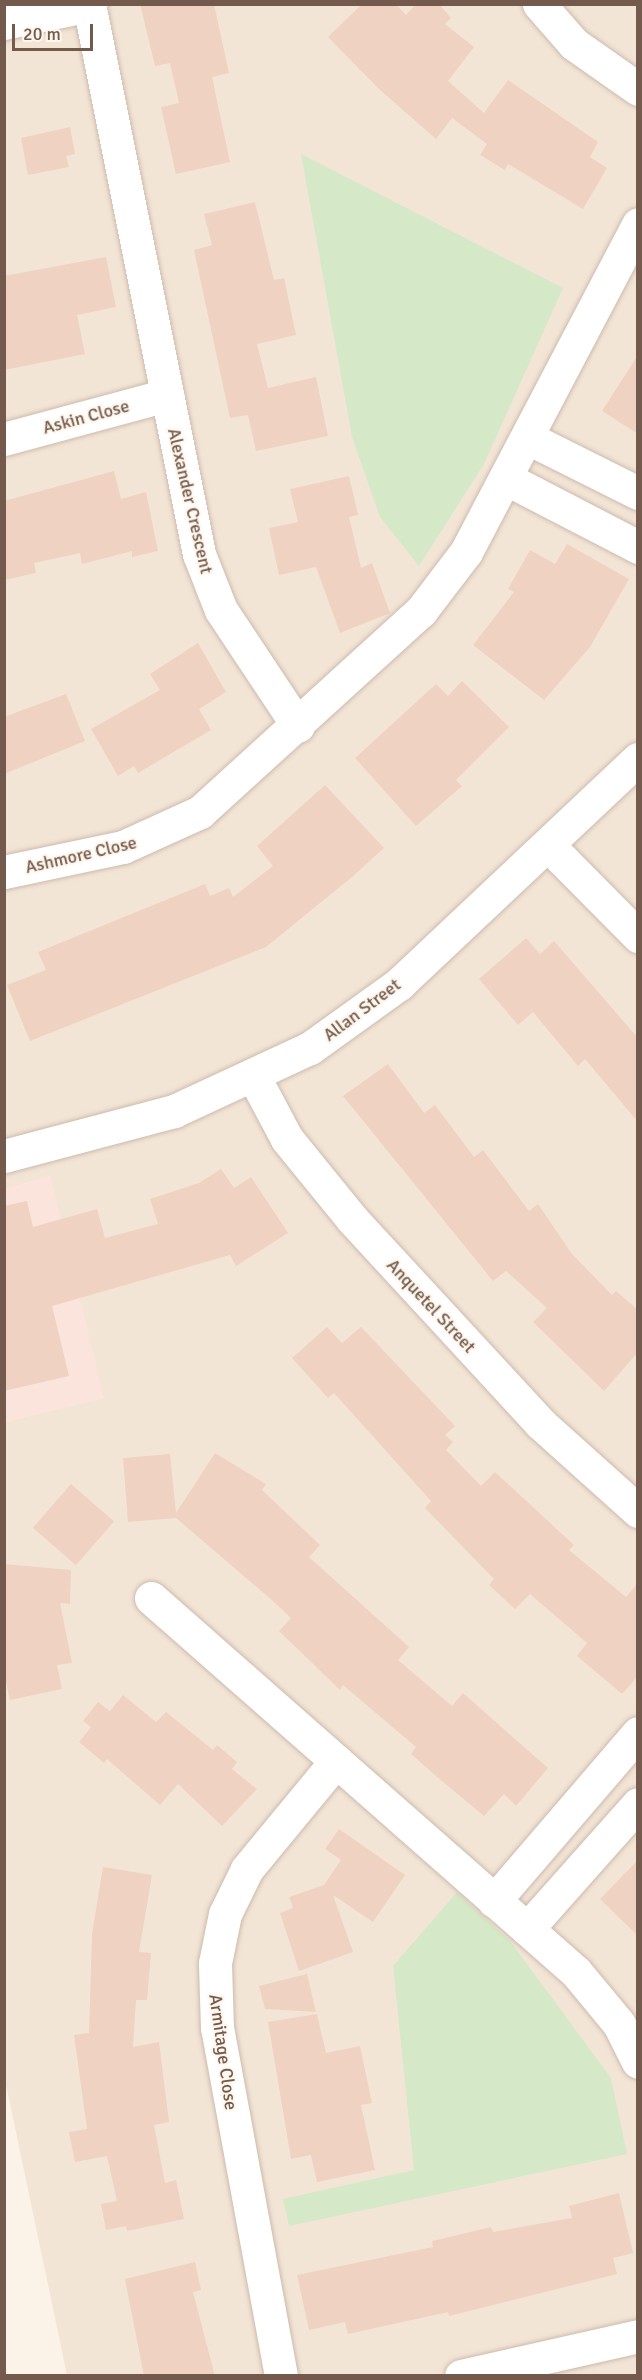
<!DOCTYPE html>
<html>
<head>
<meta charset="utf-8">
<style>
  body { margin:0 }
  #map { position:relative; width:642px; height:2380px; overflow:hidden; background:#fbf3e8; font-family:Signika,sans-serif }
  div>[style] { position:absolute }
  [style*='--x'] { left:calc(var(--x)*1px); top:calc(var(--y)*1px); width:calc(var(--w)*1px); rotate:calc(var(--a)*1deg) }
  .residential>* { inset:0; background:#f3e5d6 }
  .commercial>* { inset:0; background:#fbe4dc }
  .green>* { inset:0; background:#d5e8c7 }
  .building>* { inset:0; background:#efd2c1; transform-origin:0 0 }
  .roads { filter:drop-shadow(0 0 2px #cdbbae) drop-shadow(0 0 2px #cdbbae) }
  .street>* { height:33px; margin:-16.5px; padding:0 16.5px; transform-origin:16.5px; border-radius:16.5px; background:#fff }
  .secondary>* { height:33px; margin:-16.5px; padding:0 16.5px; transform-origin:16.5px; border-radius:16.5px; background:#fff }
  span { translate:-50% -50%; white-space:nowrap; text-align:center; line-height:1.15; -webkit-text-stroke:4.5px #fef7ee; paint-order:stroke }
  .street-label { font-size:18px; color:#745a4d }
  .frame { position:absolute; inset:0; border:6px solid #745a4d; pointer-events:none }
  .scale { position:absolute; left:12px; top:24px; width:81px; height:27px; box-sizing:border-box; border:3px solid #745a4d; border-top:0; padding-left:8px; font-size:18px; line-height:21px; white-space:nowrap; color:#745a4d; -webkit-text-stroke:4px #fef7ee; paint-order:stroke }
</style>
</head>
<body>
<div id="map">
  <div class="residential">
    <i style="clip-path:polygon(5px 5px,637px 5px,637px 2375px,67px 2375px,5px 2080px,4px 1422px,103px 1398px,50px 1177px,5px 1189px)"></i>
  </div>
  <div class="commercial">
    <i style="clip-path:polygon(50px 1176px,104px 1398px,5px 1422px,5px 1189px)"></i>
  </div>
  <div class="green">
    <i style="clip-path:polygon(301px 154px,563px 288px,484px 464px,419px 566px,380px 517px,352px 437px)"></i>
    <i style="clip-path:polygon(457px 1892px,510px 1941px,611px 2078px,627px 2154px,289px 2226px,283px 2199px,414px 2170px,393px 1966px)"></i>
  </div>
  <div class="building">
    <i style="clip-path:polygon(140px 4px,214px 4px,229px 73px,212px 77px,230px 162px,176px 174px,161px 107px,179px 103px,170px 63px,155px 66px)"></i>
    <i style="clip-path:polygon(362px 4px,396px 4px,406px 15px,416px 4px,439px 4px,451px 18px,445px 24px,474px 47px,448px 81px,484px 113px,508px 80px,598px 142px,590px 157px,607px 168px,583px 209px,508px 164px,505px 170px,480px 155px,487px 144px,452px 118px,436px 139px,379px 89px,328px 37px)"></i>
    <i style="clip-path:polygon(70px 127px,75px 154px,66px 156px,69px 167px,28px 175px,21px 138px)"></i>
    <i style="clip-path:polygon(255px 202px,274px 280px,284px 278px,296px 335px,257px 344px,268px 388px,316px 377px,328px 436px,256px 451px,248px 415px,230px 418px,194px 250px,212px 245px,204px 214px)"></i>
    <i style="clip-path:polygon(106px 257px,116px 307px,77px 315px,85px 354px,4px 370px,4px 276px)"></i>
    <i style="clip-path:polygon(638px 355px,638px 434px,602px 411px)"></i>
    <i style="clip-path:polygon(114px 471px,121px 499px,146px 492px,158px 551px,132px 557px,132px 551px,82px 564px,80px 553px,34px 563px,36px 573px,4px 580px,4px 501px)"></i>
    <i style="clip-path:polygon(349px 476px,358px 515px,349px 517px,361px 568px,372px 563px,390px 613px,340px 633px,316px 567px,279px 575px,269px 528px,298px 522px,290px 489px)"></i>
    <i style="clip-path:polygon(567px 544px,629px 579px,590px 647px,544px 700px,473px 645px,514px 592px,508px 589px,530px 550px,555px 564px)"></i>
    <i style="clip-path:polygon(198px 643px,226px 692px,199px 709px,211px 730px,138px 773px,134px 766px,118px 776px,91px 729px,160px 690px,150px 674px)"></i>
    <i style="clip-path:polygon(462px 681px,509px 727px,456px 780px,462px 786px,416px 826px,355px 758px,436px 684px,448px 696px)"></i>
    <i style="clip-path:polygon(66px 694px,85px 741px,4px 774px,4px 717px)"></i>
    <i style="clip-path:polygon(325px 785px,384px 848px,352px 877px,266px 947px,30px 1041px,7px 985px,46px 970px,38px 952px,205px 884px,210px 896px,229px 888px,233px 897px,273px 866px,257px 846px)"></i>
    <i style="clip-path:polygon(526px 938px,540px 954px,554px 941px,638px 1038px,638px 1122px,585px 1059px,578px 1066px,533px 1012px,518px 1025px,479px 979px)"></i>
    <i style="clip-path:polygon(388px 1064px,424px 1113px,435px 1105px,474px 1157px,483px 1150px,529px 1211px,538px 1204px,572px 1254px,612px 1295px,616px 1291px,638px 1310px,638px 1352px,604px 1391px,533px 1322px,547px 1308px,506px 1271px,493px 1281px,343px 1096px)"></i>
    <i style="clip-path:polygon(221px 1169px,234px 1188px,251px 1177px,288px 1233px,236px 1266px,230px 1255px,52px 1306px,69px 1376px,4px 1391px,4px 1206px,27px 1201px,33px 1227px,97px 1209px,105px 1238px,158px 1224px,150px 1199px,199px 1183px)"></i>
    <i style="clip-path:polygon(327px 1327px,342px 1343px,361px 1327px,455px 1426px,445px 1435px,453px 1442px,446px 1450px,481px 1486px,495px 1472px,574px 1545px,569px 1550px,626px 1597px,638px 1583px,638px 1676px,622px 1694px,577px 1656px,587px 1643px,530px 1594px,515px 1609px,489px 1585px,494px 1579px,425px 1508px,431px 1501px,334px 1393px,328px 1398px,292px 1358px)"></i>
    <i style="clip-path:polygon(215px 1453px,266px 1484px,262px 1490px,320px 1545px,309px 1557px,409px 1647px,398px 1660px,452px 1706px,463px 1693px,548px 1768px,516px 1806px,504px 1794px,484px 1816px,437px 1777px,411px 1754px,416px 1747px,343px 1685px,340px 1690px,279px 1631px,291px 1618px,273px 1601px,176px 1518px,128px 1522px,123px 1458px,170px 1454px,176px 1513px)"></i>
    <i style="left:71px;top:1484px;width:57px;height:58px;rotate:41deg"></i>
    <i style="clip-path:polygon(4px 1564px,71px 1570px,70px 1604px,60px 1603px,72px 1663px,57px 1665px,62px 1689px,10px 1700px,4px 1673px)"></i>
    <i style="clip-path:polygon(123px 1695px,156px 1722px,166px 1712px,213px 1750px,217px 1745px,237px 1762px,232px 1769px,257px 1789px,222px 1826px,178px 1784px,160px 1805px,107px 1759px,104px 1763px,79px 1742px,91px 1727px,83px 1721px,98px 1702px,110px 1711px)"></i>
    <i style="clip-path:polygon(339px 1829px,405px 1875px,373px 1922px,333px 1895px,353px 1952px,299px 1971px,280px 1913px,293px 1908px,289px 1897px,324px 1885px,341px 1860px,325px 1849px)"></i>
    <i style="clip-path:polygon(638px 1860px,638px 1936px,600px 1899px)"></i>
    <i style="clip-path:polygon(103px 1867px,152px 1875px,139px 1952px,151px 1953px,147px 2000px,136px 2000px,133px 2047px,159px 2042px,169px 2122px,154px 2125px,165px 2183px,176px 2180px,184px 2219px,127px 2231px,126px 2226px,106px 2230px,101px 2204px,117px 2201px,107px 2156px,75px 2162px,69px 2132px,87px 2129px,74px 2035px,89px 2033px,92px 1934px)"></i>
    <i style="clip-path:polygon(307px 1974px,316px 2012px,265px 2009px,259px 1986px)"></i>
    <i style="clip-path:polygon(317px 2014px,326px 2053px,360px 2046px,372px 2103px,361px 2105px,375px 2170px,317px 2182px,311px 2155px,291px 2159px,268px 2022px)"></i>
    <i style="clip-path:polygon(619px 2193px,633px 2253px,613px 2258px,617px 2274px,449px 2316px,448px 2312px,348px 2334px,345px 2322px,309px 2330px,297px 2275px,433px 2247px,432px 2241px,491px 2227px,493px 2232px,572px 2218px,569px 2206px)"></i>
    <i style="clip-path:polygon(195px 2262px,201px 2290px,193px 2292px,215px 2376px,144px 2376px,125px 2279px)"></i>
  </div>
  <div class="roads">
    <div class="street">
      <i style="--x:89;--y:4;--w:561;--a:78.69"></i>
      <i style="--x:199;--y:554;--w:60;--a:68.6"></i>
      <i style="--x:221;--y:610;--w:139;--a:56.4"></i>
      <i style="--x:539;--y:4;--w:53;--a:48.8"></i>
      <i style="--x:574;--y:44;--w:78;--a:35.1"></i>
      <i style="--x:4;--y:23;--w:88;--a:-11.8"></i>
      <i style="--x:528;--y:438;--w:123;--a:26.6"></i>
      <i style="--x:4;--y:439;--w:169;--a:-15.1"></i>
      <i style="--x:507;--y:479;--w:148;--a:27.4"></i>
      <i style="--x:549;--y:846;--w:127;--a:45.3"></i>
      <i style="--x:4;--y:872;--w:122;--a:-11.9"></i>
      <i style="--x:123;--y:847;--w:85;--a:-24.4"></i>
      <i style="--x:200;--y:812;--w:299;--a:-42.3"></i>
      <i style="--x:421;--y:611;--w:74;--a:-52.7"></i>
      <i style="--x:466;--y:552;--w:370;--a:-62.3"></i>
      <i style="--x:254;--y:1077;--w:70;--a:62"></i>
      <i style="--x:287;--y:1139;--w:103;--a:50.9"></i>
      <i style="--x:352;--y:1219;--w:277;--a:47.3"></i>
      <i style="--x:540;--y:1423;--w:132;--a:41.9"></i>
      <i style="--x:151;--y:1598;--w:566;--a:41.35"></i>
      <i style="--x:576;--y:1972;--w:67;--a:50.4"></i>
      <i style="--x:619;--y:2024;--w:42;--a:63.4"></i>
      <i style="--x:494;--y:1901;--w:221;--a:-49.4"></i>
      <i style="--x:527;--y:1929;--w:167;--a:-48.4"></i>
      <i style="--x:281;--y:2376;--w:354;--a:-100.4"></i>
      <i style="--x:217;--y:2028;--w:65;--a:-91.8"></i>
      <i style="--x:215;--y:1963;--w:50;--a:-78.5"></i>
      <i style="--x:225;--y:1914;--w:50;--a:-63.9"></i>
      <i style="--x:247;--y:1869;--w:140;--a:-50.5"></i>
      <i style="--x:461;--y:2376;--w:181;--a:-12.7"></i>
    </div>
    <div class="secondary">
      <i style="--x:4;--y:1156;--w:176;--a:-14.8"></i>
      <i style="--x:174;--y:1111;--w:150;--a:-24.9"></i>
      <i style="--x:310;--y:1048;--w:110;--a:-35.7"></i>
      <i style="--x:399;--y:984;--w:328;--a:-43.3"></i>
    </div>
  </div>
  <div class="street-label">
    <span style="left:86px;top:417px;rotate:-15deg">Askin Close</span>
    <span style="left:190px;top:501px;rotate:77deg">Alexander Crescent</span>
    <span style="left:81px;top:855px;rotate:-13deg">Ashmore Close</span>
    <span style="left:362px;top:1010px;rotate:-37deg">Allan Street</span>
    <span style="left:431px;top:1306px;rotate:47deg">Anquetel Street</span>
    <span style="left:223px;top:2052px;rotate:82deg">Armitage Close</span>
  </div>
  <div class="frame"></div>
  <div class="scale">20 m</div>
</div>
</body>
</html>
